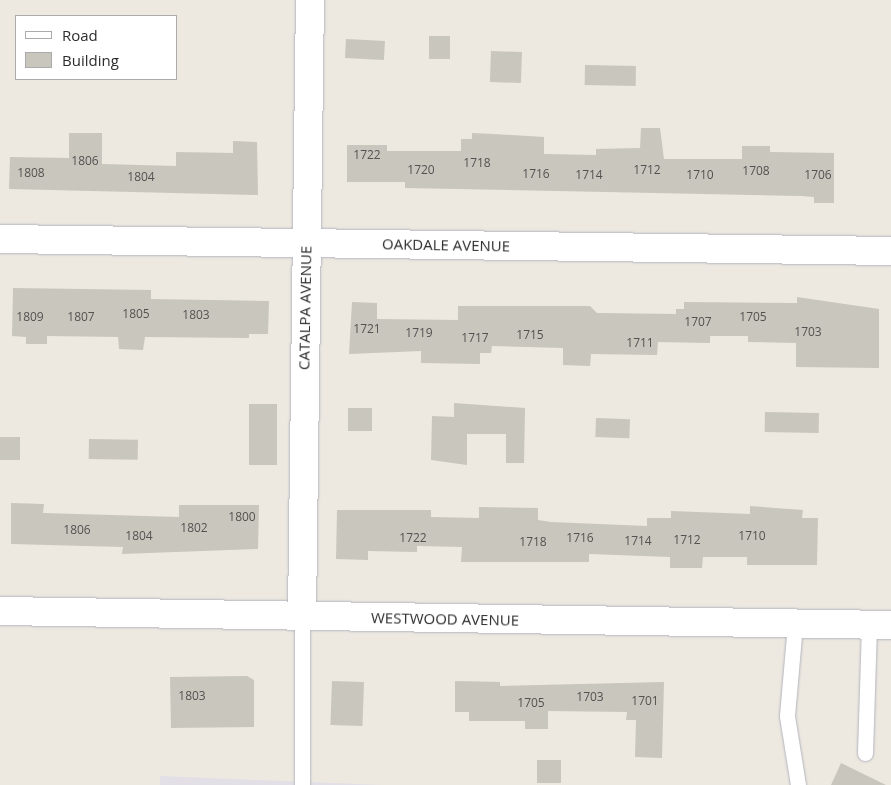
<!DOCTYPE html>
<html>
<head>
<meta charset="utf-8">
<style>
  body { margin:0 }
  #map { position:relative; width:891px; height:785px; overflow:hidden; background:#ede8e0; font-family:"Open Sans",sans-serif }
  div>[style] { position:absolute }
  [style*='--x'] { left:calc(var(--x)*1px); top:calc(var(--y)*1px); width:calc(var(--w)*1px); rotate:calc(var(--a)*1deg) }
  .industrial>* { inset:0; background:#e2e0e6 }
  .building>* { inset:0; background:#c9c6be; transform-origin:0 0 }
  .roads { filter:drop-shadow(0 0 1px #b3b5bf) drop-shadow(0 0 1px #b3b5bf) }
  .service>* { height:15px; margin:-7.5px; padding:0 7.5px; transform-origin:7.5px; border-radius:7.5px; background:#fff }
  .minor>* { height:28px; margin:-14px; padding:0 14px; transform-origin:14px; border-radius:14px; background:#fff }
  .secondary>* { height:28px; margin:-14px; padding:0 14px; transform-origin:14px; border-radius:14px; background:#fff }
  span { translate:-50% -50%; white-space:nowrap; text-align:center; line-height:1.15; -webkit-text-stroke:4.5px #fff; paint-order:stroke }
  .number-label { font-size:12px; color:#535250 }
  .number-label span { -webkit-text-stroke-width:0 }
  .street-label { font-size:15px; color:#2c2c2c }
  .legend { position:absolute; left:15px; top:15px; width:162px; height:65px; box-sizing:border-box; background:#fff; border:1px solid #ababab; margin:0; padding:6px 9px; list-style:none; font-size:15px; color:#2c2c2c }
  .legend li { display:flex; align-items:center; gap:10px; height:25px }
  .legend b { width:25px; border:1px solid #ababab }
</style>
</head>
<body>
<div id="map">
  <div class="industrial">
    <i style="clip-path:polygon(160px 776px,382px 785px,160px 785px)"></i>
  </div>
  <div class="building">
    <i style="left:429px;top:36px;width:21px;height:23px"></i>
    <i style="left:346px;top:39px;width:39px;height:19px;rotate:3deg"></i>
    <i style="left:491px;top:51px;width:31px;height:31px;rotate:2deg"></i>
    <i style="left:585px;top:65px;width:51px;height:20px;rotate:1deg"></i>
    <i style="clip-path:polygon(641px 128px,660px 128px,664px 159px,742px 159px,742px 146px,770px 146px,770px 152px,834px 153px,834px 203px,814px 203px,814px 197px,801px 196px,405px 188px,405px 182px,347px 182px,347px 145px,387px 145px,387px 151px,461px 151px,461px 139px,472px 139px,472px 133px,494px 134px,544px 137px,544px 154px,596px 155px,596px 149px,640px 148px)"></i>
    <i style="clip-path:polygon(69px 133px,102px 133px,102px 164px,176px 166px,176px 152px,233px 153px,233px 141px,257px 142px,258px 195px,9px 189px,10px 157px,69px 158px)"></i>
    <i style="clip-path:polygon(13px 288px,151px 290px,151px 299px,269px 301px,268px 334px,249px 334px,249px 338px,145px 337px,143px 350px,119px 349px,118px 337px,47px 336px,47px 344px,26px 344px,26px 337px,12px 336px)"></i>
    <i style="clip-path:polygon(797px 297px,879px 309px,879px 368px,796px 367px,796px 343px,748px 342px,748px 336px,710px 336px,710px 343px,658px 342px,657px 355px,591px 354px,590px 366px,563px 365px,563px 348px,492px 346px,491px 353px,480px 353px,480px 364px,421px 363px,421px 351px,349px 354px,352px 302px,377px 303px,377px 319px,458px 320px,458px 306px,590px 306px,597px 313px,676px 314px,676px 309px,684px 309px,684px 302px,797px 303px)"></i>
    <i style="clip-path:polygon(454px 403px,525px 408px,524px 463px,506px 463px,506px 434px,467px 434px,467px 465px,431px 460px,432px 416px,454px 417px)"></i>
    <i style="left:249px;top:404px;width:28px;height:61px"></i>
    <i style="left:348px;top:408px;width:24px;height:23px"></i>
    <i style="left:765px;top:412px;width:54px;height:20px;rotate:1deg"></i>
    <i style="left:596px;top:418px;width:34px;height:19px;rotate:2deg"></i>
    <i style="left:0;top:437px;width:20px;height:23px"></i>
    <i style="left:89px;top:439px;width:49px;height:20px;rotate:1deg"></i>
    <i style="clip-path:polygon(11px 503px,44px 504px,43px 513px,179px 517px,179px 505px,259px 505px,258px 549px,122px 554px,123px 547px,11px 544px)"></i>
    <i style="clip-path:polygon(750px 506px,803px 510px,802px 518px,818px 518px,817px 565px,747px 565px,747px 557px,703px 557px,702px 568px,670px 568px,670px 557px,589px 554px,589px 562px,461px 562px,462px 547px,417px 546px,417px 552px,368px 551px,368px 560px,336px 559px,337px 510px,431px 510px,431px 517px,479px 518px,479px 507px,538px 508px,538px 520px,551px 522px,647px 526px,647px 518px,671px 518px,671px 511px,750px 514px)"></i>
    <i style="clip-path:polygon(247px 676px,254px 680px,254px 727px,171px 728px,170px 677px)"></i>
    <i style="left:332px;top:681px;width:32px;height:44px;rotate:2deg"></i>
    <i style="clip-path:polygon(455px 681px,500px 682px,500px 686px,664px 682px,662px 758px,635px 757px,636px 720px,626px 720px,627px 712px,548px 711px,548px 729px,525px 729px,525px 721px,469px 721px,469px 712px,455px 712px)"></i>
    <i style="left:537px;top:760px;width:24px;height:23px"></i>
    <i style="clip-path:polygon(841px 763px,886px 785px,831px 785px)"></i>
  </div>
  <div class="roads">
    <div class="service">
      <i style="--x:302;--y:616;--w:169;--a:90"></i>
      <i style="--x:795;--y:624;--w:92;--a:95"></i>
      <i style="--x:787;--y:716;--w:70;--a:80.9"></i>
      <i style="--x:865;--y:753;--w:128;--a:-88.2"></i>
    </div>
    <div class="minor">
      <i style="--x:0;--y:239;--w:891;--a:0.77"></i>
      <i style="--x:302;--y:616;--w:616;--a:-89.26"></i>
    </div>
    <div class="secondary">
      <i style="--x:0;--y:611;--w:891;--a:0.9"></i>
    </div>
  </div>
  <div class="number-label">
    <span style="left:367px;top:155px">1722</span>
    <span style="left:85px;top:161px">1806</span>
    <span style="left:477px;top:163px">1718</span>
    <span style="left:421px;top:170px">1720</span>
    <span style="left:647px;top:170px">1712</span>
    <span style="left:756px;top:171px">1708</span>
    <span style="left:31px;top:173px">1808</span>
    <span style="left:536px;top:174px">1716</span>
    <span style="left:589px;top:175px">1714</span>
    <span style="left:700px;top:175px">1710</span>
    <span style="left:818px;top:175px">1706</span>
    <span style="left:141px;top:177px">1804</span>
    <span style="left:136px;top:314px">1805</span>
    <span style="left:196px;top:315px">1803</span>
    <span style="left:30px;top:317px">1809</span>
    <span style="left:81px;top:317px">1807</span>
    <span style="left:753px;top:317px">1705</span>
    <span style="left:698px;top:322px">1707</span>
    <span style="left:367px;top:329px">1721</span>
    <span style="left:808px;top:332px">1703</span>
    <span style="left:419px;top:333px">1719</span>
    <span style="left:530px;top:335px">1715</span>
    <span style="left:475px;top:338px">1717</span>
    <span style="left:640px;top:343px">1711</span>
    <span style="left:242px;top:517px">1800</span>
    <span style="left:194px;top:528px">1802</span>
    <span style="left:77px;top:530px">1806</span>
    <span style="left:139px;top:536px">1804</span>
    <span style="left:752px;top:536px">1710</span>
    <span style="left:413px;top:538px">1722</span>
    <span style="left:580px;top:538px">1716</span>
    <span style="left:687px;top:540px">1712</span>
    <span style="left:638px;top:541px">1714</span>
    <span style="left:533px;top:542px">1718</span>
    <span style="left:192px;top:696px">1803</span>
    <span style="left:590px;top:697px">1703</span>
    <span style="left:645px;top:701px">1701</span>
    <span style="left:531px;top:703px">1705</span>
  </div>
  <div class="street-label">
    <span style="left:446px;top:245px;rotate:1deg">OAKDALE AVENUE</span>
    <span style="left:305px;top:308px;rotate:-89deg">CATALPA AVENUE</span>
    <span style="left:445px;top:619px;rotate:1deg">WESTWOOD AVENUE</span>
  </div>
  <ul class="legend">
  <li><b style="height:6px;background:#fff"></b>Road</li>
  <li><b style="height:14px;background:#c9c6be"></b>Building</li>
  </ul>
</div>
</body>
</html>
